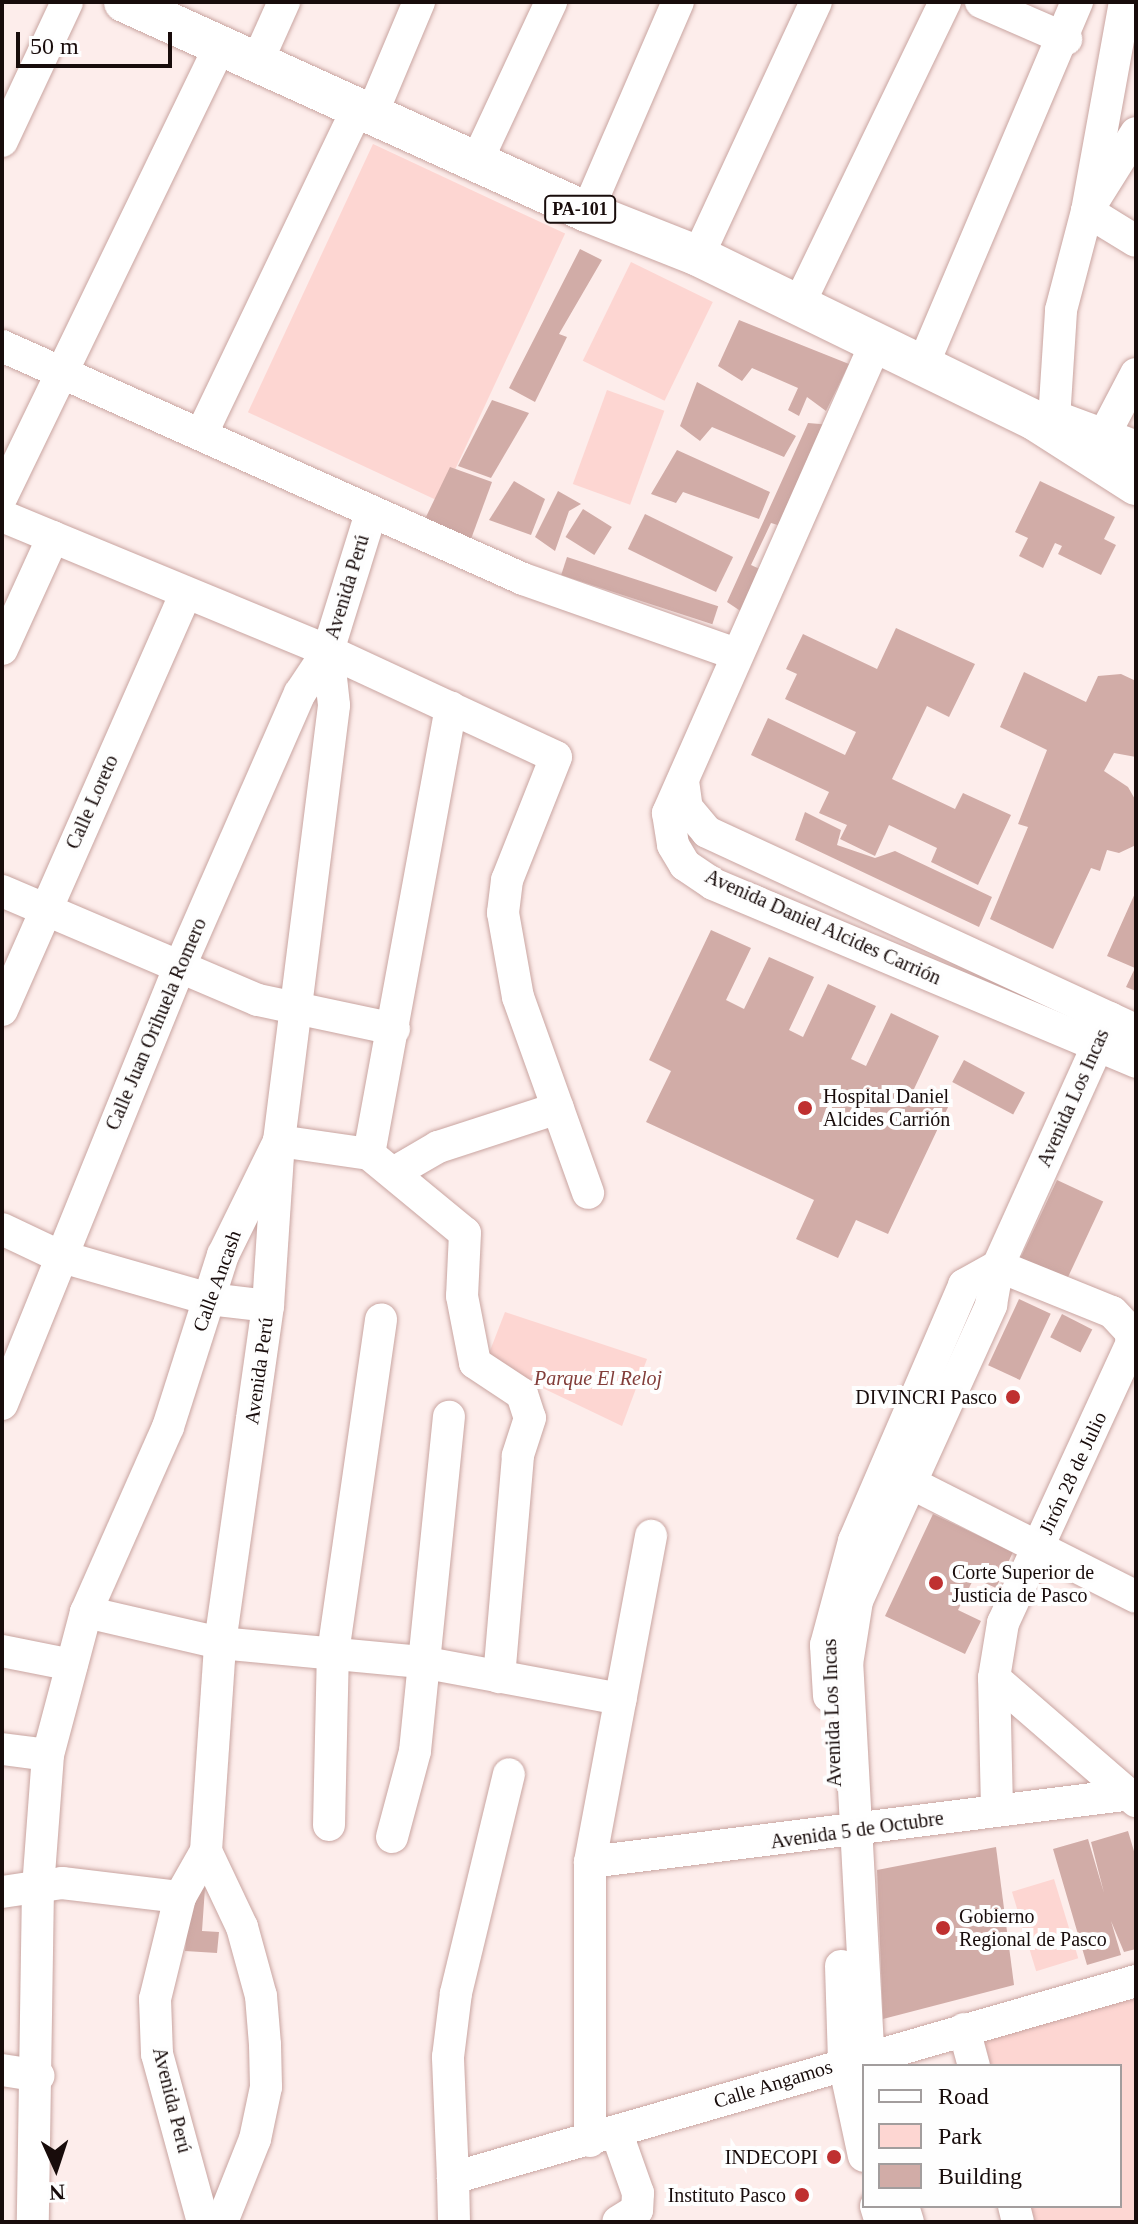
<!DOCTYPE html>
<html>
<head>
<meta charset="utf-8">
<style>
  body { margin:0 }
  #map { position:relative; width:1138px; height:2224px; overflow:hidden; background:#fdedeb; font-family:Georgia,serif }
  div>[style] { position:absolute }
  [style*='--x'] { left:calc(var(--x)*1px); top:calc(var(--y)*1px); width:calc(var(--w)*1px); rotate:calc(var(--a)*1deg) }
  .green>* { inset:0; background:#fdd6d2; transform-origin:0 0 }
  .building>* { inset:0; background:#d1aca7; transform-origin:0 0 }
  .roads { filter:drop-shadow(0 0 2px #c9a5a1) drop-shadow(0 0 2px #c9a5a1) }
  .minor>* { height:32px; margin:-16px; padding:0 16px; transform-origin:16px; border-radius:16px; background:#fff }
  .major>* { height:40px; margin:-20px; padding:0 20px; transform-origin:20px; border-radius:20px; background:#fff }
  .dots>* { width:22px; height:22px; translate:-50% -50%; box-sizing:border-box; border:4px solid #fefefe; border-radius:50% }
  span { translate:-50% -50%; white-space:nowrap; text-align:center; line-height:1.15; -webkit-text-stroke:8px #fefefe; paint-order:stroke }
  .shield-label span { padding:2px 6px; background:#fefefe; border:2px solid; border-radius:6px; -webkit-text-stroke-width:0 }
  .shield-label { font-size:18px; color:#180c0b; font-weight:700 }
  .street-label { font-size:20px; color:#180c0b }
  .poi-label { font-size:20px; color:#180c0b }
  .left { translate:0 -50%; text-align:left }
  .right { translate:-100% -50%; text-align:right }
  .park-label { font-size:20px; color:#823d39; font-style:italic }
  .frame { position:absolute; inset:0; border:4px solid #180c0b; pointer-events:none }
  .legend { position:absolute; left:862px; top:2064px; width:260px; height:144px; box-sizing:border-box; background:#fefefe; border:2px solid #a29d9d; margin:0; padding:10px 14px; list-style:none; font-size:24px; color:#180c0b }
  .legend li { display:flex; align-items:center; gap:16px; height:40px }
  .legend b { width:40px; border:2px solid #a29d9d }
  .north { position:absolute; left:16px; top:2128px; width:80px; height:80px; -webkit-text-stroke:6px #fefefe; paint-order:stroke; rotate:177deg; font-size:22px; font-weight:700; line-height:32px; text-align:center; color:#180c0b }
  .north::after { content:''; display:block; margin:auto; width:28px; height:36px; background:#180c0b; clip-path:polygon(50% 0,100% 100%,50% 72%,0 100%) }
  .scale { position:absolute; left:16px; top:32px; width:156px; height:36px; box-sizing:border-box; border:4px solid #180c0b; border-top:0; padding-left:10px; font-size:24px; line-height:28px; white-space:nowrap; color:#180c0b; -webkit-text-stroke:6px #fefefe; paint-order:stroke }
</style>
</head>
<body>
<div id="map">
  <div class="green">
    <i style="left:373px;top:144px;width:212px;height:296px;rotate:25deg"></i>
    <i style="left:631px;top:262px;width:91px;height:110px;rotate:26deg"></i>
    <i style="left:607px;top:390px;width:61px;height:100px;rotate:20deg"></i>
    <i style="clip-path:polygon(505px 1312px,647px 1359px,622px 1426px,486px 1361px)"></i>
    <i style="left:1054px;top:1879px;width:83px;height:44px;rotate:73deg"></i>
    <i style="clip-path:polygon(1136px 1997px,1136px 2222px,1035px 2222px,1030px 2206px,1120px 2206px,1120px 2066px,991px 2066px,984px 2041px)"></i>
  </div>
  <div class="building">
    <i style="clip-path:polygon(580px 249px,602px 260px,559px 334px,567px 337px,535px 402px,509px 388px)"></i>
    <i style="clip-path:polygon(739px 320px,849px 364px,826px 411px,807px 397px,799px 416px,788px 410px,798px 388px,752px 368px,742px 381px,718px 366px)"></i>
    <i style="clip-path:polygon(697px 382px,796px 436px,784px 457px,712px 427px,700px 441px,680px 426px)"></i>
    <i style="clip-path:polygon(492px 400px,529px 413px,491px 478px,458px 466px)"></i>
    <i style="clip-path:polygon(808px 423px,832px 425px,788px 528px,771px 523px,751px 565px,764px 571px,745px 614px,727px 602px)"></i>
    <i style="clip-path:polygon(677px 450px,770px 492px,759px 519px,683px 492px,676px 503px,651px 494px)"></i>
    <i style="clip-path:polygon(450px 467px,492px 482px,471px 539px,425px 519px)"></i>
    <i style="clip-path:polygon(514px 481px,545px 499px,531px 535px,489px 520px)"></i>
    <i style="clip-path:polygon(1040px 481px,1115px 517px,1104px 539px,1116px 545px,1101px 575px,1058px 554px,1062px 546px,1055px 543px,1043px 568px,1019px 556px,1028px 538px,1015px 532px)"></i>
    <i style="clip-path:polygon(558px 491px,581px 504px,569px 511px,555px 551px,535px 537px)"></i>
    <i style="left:583px;top:509px;width:34px;height:33px;rotate:32deg"></i>
    <i style="left:645px;top:514px;width:98px;height:39px;rotate:26deg"></i>
    <i style="left:567px;top:557px;width:159px;height:19px;rotate:18deg"></i>
    <i style="clip-path:polygon(896px 628px,975px 664px,949px 717px,927px 706px,892px 779px,955px 809px,963px 793px,1011px 815px,978px 885px,931px 862px,937px 848px,889px 825px,875px 856px,840px 839px,847px 825px,819px 813px,829px 792px,751px 755px,768px 718px,845px 755px,856px 732px,785px 699px,797px 674px,786px 669px,803px 634px,877px 669px)"></i>
    <i style="clip-path:polygon(1024px 672px,1086px 702px,1098px 676px,1121px 674px,1136px 681px,1136px 757px,1114px 753px,1104px 771px,1128px 787px,1136px 801px,1136px 845px,1119px 853px,1107px 850px,1100px 871px,1091px 868px,1053px 949px,990px 919px,1028px 827px,1018px 824px,1047px 750px,1000px 727px)"></i>
    <i style="clip-path:polygon(805px 812px,841px 830px,837px 845px,875px 858px,895px 851px,992px 897px,979px 927px,795px 840px)"></i>
    <i style="clip-path:polygon(1136px 891px,1136px 991px,1126px 987px,1135px 968px,1107px 956px)"></i>
    <i style="clip-path:polygon(711px 930px,751px 948px,726px 1000px,744px 1009px,769px 957px,814px 977px,789px 1030px,803px 1037px,828px 984px,876px 1006px,851px 1059px,866px 1066px,891px 1013px,939px 1036px,914px 1089px,949px 1105px,888px 1234px,856px 1220px,838px 1258px,796px 1239px,814px 1200px,646px 1122px,671px 1071px,649px 1060px)"></i>
    <i style="left:964px;top:1060px;width:69px;height:25px;rotate:28deg"></i>
    <i style="left:1057px;top:1180px;width:51px;height:87px;rotate:25deg"></i>
    <i style="left:1019px;top:1299px;width:35px;height:73px;rotate:25deg"></i>
    <i style="left:1062px;top:1314px;width:34px;height:26px;rotate:27deg"></i>
    <i style="clip-path:polygon(933px 1514px,1013px 1552px,996px 1588px,974px 1578px,958px 1610px,981px 1621px,965px 1654px,885px 1616px)"></i>
    <i style="clip-path:polygon(1128px 1831px,1136px 1858px,1136px 1949px,1124px 1952px,1111px 1921px,1121px 1955px,1087px 1965px,1053px 1849px,1088px 1839px,1104px 1893px,1091px 1842px)"></i>
    <i style="clip-path:polygon(996px 1847px,1014px 1985px,883px 2019px,877px 1870px)"></i>
    <i style="clip-path:polygon(191px 1887px,205px 1888px,202px 1931px,219px 1932px,217px 1953px,185px 1951px)"></i>
  </div>
  <div class="roads">
    <div class="minor">
      <i style="--x:981;--y:2;--w:93;--a:23.5"></i>
      <i style="--x:258;--y:60;--w:64;--a:-65.9"></i>
      <i style="--x:371;--y:116;--w:124;--a:-67.2"></i>
      <i style="--x:1136;--y:133;--w:92;--a:122.1"></i>
      <i style="--x:1087;--y:211;--w:57;--a:31.5"></i>
      <i style="--x:2;--y:141;--w:153;--a:-64.9"></i>
      <i style="--x:476;--y:163;--w:178;--a:-65"></i>
      <i style="--x:587;--y:212;--w:229;--a:-66.6"></i>
      <i style="--x:698;--y:256;--w:280;--a:-65.1"></i>
      <i style="--x:798;--y:306;--w:338;--a:-64.2"></i>
      <i style="--x:875;--y:345;--w:512;--a:113.86"></i>
      <i style="--x:668;--y:813;--w:32;--a:81"></i>
      <i style="--x:673;--y:845;--w:23;--a:59"></i>
      <i style="--x:685;--y:865;--w:34;--a:34"></i>
      <i style="--x:713;--y:884;--w:459;--a:22.8"></i>
      <i style="--x:2;--y:346;--w:571;--a:24.09"></i>
      <i style="--x:523;--y:579;--w:226;--a:19.4"></i>
      <i style="--x:922;--y:367;--w:397;--a:-67"></i>
      <i style="--x:202;--y:433;--w:358;--a:-64.4"></i>
      <i style="--x:1053;--y:435;--w:125;--a:-86.3"></i>
      <i style="--x:1061;--y:310;--w:102;--a:-75.3"></i>
      <i style="--x:1087;--y:211;--w:212;--a:-79.7"></i>
      <i style="--x:1091;--y:460;--w:97;--a:-62.4"></i>
      <i style="--x:2;--y:496;--w:502;--a:-64.15"></i>
      <i style="--x:2;--y:516;--w:353;--a:22.5"></i>
      <i style="--x:328;--y:651;--w:251;--a:24.9"></i>
      <i style="--x:556;--y:757;--w:132;--a:111.7"></i>
      <i style="--x:507;--y:880;--w:33;--a:97"></i>
      <i style="--x:503;--y:913;--w:85;--a:79.9"></i>
      <i style="--x:518;--y:997;--w:208;--a:70.3"></i>
      <i style="--x:2;--y:649;--w:123;--a:-65.5"></i>
      <i style="--x:683;--y:781;--w:27;--a:82"></i>
      <i style="--x:687;--y:808;--w:31;--a:50"></i>
      <i style="--x:707;--y:832;--w:472;--a:24.8"></i>
      <i style="--x:2;--y:891;--w:278;--a:23.1"></i>
      <i style="--x:258;--y:1000;--w:139;--a:12"></i>
      <i style="--x:2;--y:1010;--w:453;--a:-66.2"></i>
      <i style="--x:369;--y:1154;--w:454;--a:-79.6"></i>
      <i style="--x:395;--y:1172;--w:50;--a:-30.2"></i>
      <i style="--x:438;--y:1147;--w:126;--a:-18"></i>
      <i style="--x:2;--y:1229;--w:63;--a:25.3"></i>
      <i style="--x:59;--y:1256;--w:156;--a:16"></i>
      <i style="--x:209;--y:1299;--w:59;--a:6.8"></i>
      <i style="--x:2;--y:1404;--w:473;--a:-67.9"></i>
      <i style="--x:180;--y:966;--w:298;--a:-66.3"></i>
      <i style="--x:300;--y:693;--w:50;--a:-56.3"></i>
      <i style="--x:893;--y:1474;--w:272;--a:26.8"></i>
      <i style="--x:86;--y:1612;--w:138;--a:13"></i>
      <i style="--x:220;--y:1643;--w:202;--a:5.4"></i>
      <i style="--x:421;--y:1662;--w:203;--a:10.5"></i>
      <i style="--x:2;--y:1651;--w:71;--a:11.3"></i>
      <i style="--x:994;--y:1678;--w:188;--a:40.9"></i>
      <i style="--x:829;--y:1696;--w:51;--a:-93.4"></i>
      <i style="--x:826;--y:1645;--w:108;--a:-74.9"></i>
      <i style="--x:854;--y:1541;--w:279;--a:-66.7"></i>
      <i style="--x:964;--y:1285;--w:39;--a:-29"></i>
      <i style="--x:2;--y:1749;--w:46;--a:7.4"></i>
      <i style="--x:48;--y:1755;--w:133;--a:94.3"></i>
      <i style="--x:38;--y:1888;--w:334;--a:90.9"></i>
      <i style="--x:48;--y:1755;--w:148;--a:-75.1"></i>
      <i style="--x:86;--y:1612;--w:202;--a:-66.1"></i>
      <i style="--x:168;--y:1427;--w:181;--a:-72.3"></i>
      <i style="--x:223;--y:1255;--w:127;--a:-63.8"></i>
      <i style="--x:279;--y:1141;--w:91;--a:8.2"></i>
      <i style="--x:369;--y:1154;--w:124;--a:39.5"></i>
      <i style="--x:465;--y:1233;--w:63;--a:92.7"></i>
      <i style="--x:462;--y:1296;--w:68;--a:79"></i>
      <i style="--x:475;--y:1363;--w:56;--a:33.4"></i>
      <i style="--x:522;--y:1394;--w:25;--a:72"></i>
      <i style="--x:530;--y:1418;--w:40;--a:108"></i>
      <i style="--x:518;--y:1456;--w:222;--a:94.9"></i>
      <i style="--x:997;--y:1809;--w:131;--a:-91.3"></i>
      <i style="--x:994;--y:1678;--w:56;--a:-80.7"></i>
      <i style="--x:1003;--y:1623;--w:308;--a:-65.3"></i>
      <i style="--x:1132;--y:1343;--w:12;--a:-99"></i>
      <i style="--x:1130;--y:1331;--w:26;--a:-133"></i>
      <i style="--x:1112;--y:1312;--w:123;--a:-158"></i>
      <i style="--x:329;--y:1825;--w:172;--a:-88.7"></i>
      <i style="--x:333;--y:1653;--w:337;--a:-81.8"></i>
      <i style="--x:392;--y:1837;--w:89;--a:-75"></i>
      <i style="--x:415;--y:1751;--w:336;--a:-84.2"></i>
      <i style="--x:206;--y:1851;--w:84;--a:64.7"></i>
      <i style="--x:242;--y:1927;--w:72;--a:74.6"></i>
      <i style="--x:261;--y:1996;--w:49;--a:85.3"></i>
      <i style="--x:265;--y:2045;--w:42;--a:88.6"></i>
      <i style="--x:266;--y:2087;--w:53;--a:101.9"></i>
      <i style="--x:255;--y:2139;--w:89;--a:111.7"></i>
      <i style="--x:590;--y:1862;--w:538;--a:-7.15"></i>
      <i style="--x:2;--y:1892;--w:61;--a:-8.5"></i>
      <i style="--x:62;--y:1883;--w:119;--a:6.8"></i>
      <i style="--x:841;--y:1966;--w:97;--a:88.2"></i>
      <i style="--x:844;--y:2063;--w:95;--a:77.9"></i>
      <i style="--x:964;--y:2029;--w:38;--a:75"></i>
      <i style="--x:869;--y:2066;--w:403;--a:-93.1"></i>
      <i style="--x:847;--y:1664;--w:64;--a:-81"></i>
      <i style="--x:857;--y:1601;--w:325;--a:-65.6"></i>
      <i style="--x:991;--y:1305;--w:40;--a:-80"></i>
      <i style="--x:998;--y:1266;--w:272;--a:-65.7"></i>
      <i style="--x:2;--y:2070;--w:37;--a:9"></i>
      <i style="--x:616;--y:2131;--w:66;--a:70.5"></i>
      <i style="--x:638;--y:2193;--w:17;--a:93"></i>
      <i style="--x:637;--y:2210;--w:22;--a:148"></i>
      <i style="--x:590;--y:2141;--w:279;--a:-90"></i>
      <i style="--x:590;--y:1862;--w:332;--a:-79.4"></i>
      <i style="--x:453;--y:2178;--w:121;--a:-92.4"></i>
      <i style="--x:448;--y:2057;--w:64;--a:-82.9"></i>
      <i style="--x:456;--y:1993;--w:225;--a:-76.4"></i>
      <i style="--x:876;--y:2206;--w:17;--a:73"></i>
      <i style="--x:903;--y:2206;--w:17;--a:73"></i>
      <i style="--x:1014;--y:2206;--w:16;--a:76"></i>
      <i style="--x:203;--y:2222;--w:174;--a:-105.3"></i>
      <i style="--x:157;--y:2054;--w:55;--a:-92.1"></i>
      <i style="--x:155;--y:1999;--w:105;--a:-76.2"></i>
      <i style="--x:180;--y:1897;--w:53;--a:-60.5"></i>
      <i style="--x:206;--y:1851;--w:208;--a:-86.1"></i>
      <i style="--x:220;--y:1643;--w:340;--a:-81.9"></i>
      <i style="--x:268;--y:1306;--w:165;--a:-86.2"></i>
      <i style="--x:279;--y:1141;--w:439;--a:-82.8"></i>
      <i style="--x:334;--y:705;--w:54;--a:-96.3"></i>
      <i style="--x:328;--y:651;--w:145;--a:-72.7"></i>
      <i style="--x:454;--y:2222;--w:44;--a:-91.3"></i>
      <i style="--x:453;--y:2178;--w:711;--a:-16.09"></i>
    </div>
    <div class="major">
      <i style="--x:124;--y:2;--w:508;--a:24.4"></i>
      <i style="--x:587;--y:212;--w:119;--a:21.6"></i>
      <i style="--x:698;--y:256;--w:374;--a:26"></i>
      <i style="--x:1034;--y:420;--w:121;--a:32.5"></i>
      <i style="--x:1050;--y:419;--w:92;--a:20.4"></i>
    </div>
  </div>
  <div class="dots">
    <i style="left:805px;top:1108px;background:#bf3030"></i>
    <i style="left:1013px;top:1397px;background:#bf3030"></i>
    <i style="left:936px;top:1583px;background:#bf3030"></i>
    <i style="left:943px;top:1928px;background:#bf3030"></i>
    <i style="left:834px;top:2157px;background:#bf3030"></i>
    <i style="left:802px;top:2195px;background:#bf3030"></i>
  </div>
  <div class="shield-label">
    <span style="left:580px;top:209px">PA-101</span>
  </div>
  <div class="street-label">
    <span style="left:347px;top:587px;rotate:-73deg">Avenida Perú</span>
    <span style="left:92px;top:802px;rotate:-66deg">Calle Loreto</span>
    <span style="left:823px;top:927px;rotate:24deg">Avenida Daniel Alcides Carrión</span>
    <span style="left:156px;top:1024px;rotate:-67deg">Calle Juan Orihuela Romero</span>
    <span style="left:1073px;top:1098px;rotate:-66deg">Avenida Los Incas</span>
    <span style="left:217px;top:1281px;rotate:-70deg">Calle Ancash</span>
    <span style="left:259px;top:1371px;rotate:-82deg">Avenida Perú</span>
    <span style="left:1073px;top:1473px;rotate:-65deg">Jirón 28 de Julio</span>
    <span style="left:832px;top:1713px;rotate:-92deg">Avenida Los Incas</span>
    <span style="left:857px;top:1830px;rotate:-8deg">Avenida 5 de Octubre</span>
    <span style="left:773px;top:2084px;rotate:-17deg">Calle Angamos</span>
    <span style="left:172px;top:2100px;rotate:76deg">Avenida Perú</span>
  </div>
  <div class="poi-label">
    <span class="left" style="left:823px;top:1108px">Hospital Daniel<br>Alcides Carrión</span>
    <span class="right" style="left:997px;top:1397px">DIVINCRI Pasco</span>
    <span class="left" style="left:952px;top:1584px">Corte Superior de<br>Justicia de Pasco</span>
    <span class="left" style="left:959px;top:1928px">Gobierno<br>Regional de Pasco</span>
    <span class="right" style="left:818px;top:2157px">INDECOPI</span>
    <span class="right" style="left:786px;top:2195px">Instituto Pasco</span>
  </div>
  <div class="park-label">
    <span style="left:598px;top:1378px">Parque El Reloj</span>
  </div>
  <div class="frame"></div>
  <ul class="legend">
  <li><b style="height:10px;background:#fff"></b>Road</li>
  <li><b style="height:22px;background:#fdd6d2"></b>Park</li>
  <li><b style="height:22px;background:#d1aca7"></b>Building</li>
  </ul>
  <div class="north">N</div>
  <div class="scale">50 m</div>
</div>
</body>
</html>
